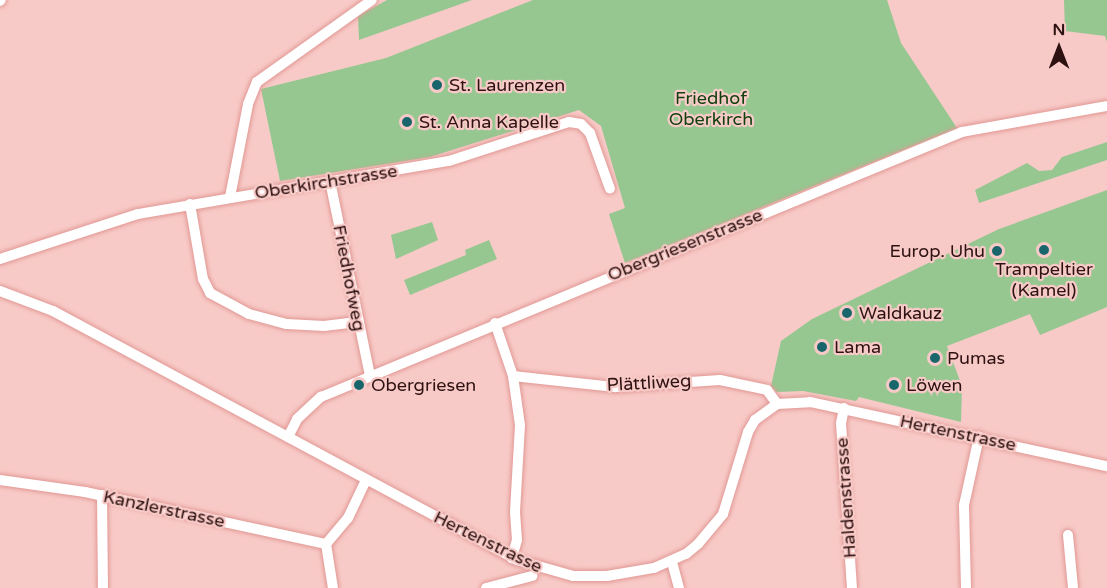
<!DOCTYPE html>
<html>
<head>
<meta charset="utf-8">
<style>
  body { margin:0 }
  #map { position:relative; width:1107px; height:588px; overflow:hidden; background:#f8cac7; font-family:"Varela Round",sans-serif }
  div>[style] { position:absolute }
  [style*='--x'] { left:calc(var(--x)*1px); top:calc(var(--y)*1px); width:calc(var(--w)*1px); rotate:calc(var(--a)*1deg) }
  .green>* { inset:0; background:#96c791 }
  .roads { filter:drop-shadow(0 0 2px #e19894) drop-shadow(0 0 2px #e19894) }
  .street>* { height:10px; margin:-5px; padding:0 5px; transform-origin:5px; border-radius:5px; background:#fff }
  .dots>* { width:16px; height:16px; translate:-50% -50%; box-sizing:border-box; border:3px solid #f8cac7; border-radius:50% }
  span { translate:-50% -50%; white-space:nowrap; text-align:center; line-height:1.15; -webkit-text-stroke:4.5px #f8cac7; paint-order:stroke }
  .poi-label { font-size:18px; color:#2d1211 }
  .left { translate:0 -50%; text-align:left }
  .right { translate:-100% -50%; text-align:right }
  .park-label { font-size:18px; color:#10400d }
  .street-label { font-size:18px; color:#2d1211 }
  .north { position:absolute; left:1029px; top:18px; width:60px; height:60px; -webkit-text-stroke:4px #f8cac7; paint-order:stroke; rotate:0deg; font-size:16px; font-weight:700; line-height:24px; text-align:center; color:#2d1211 }
  .north::after { content:''; display:block; margin:auto; width:21px; height:27px; background:#2d1211; clip-path:polygon(50% 0,100% 100%,50% 72%,0 100%) }
</style>
</head>
<body>
<div id="map">
  <div class="green">
    <i style="clip-path:polygon(387px 0,472px 0,359px 40px,358px 16px)"></i>
    <i style="clip-path:polygon(533px 0,887px 0,901px 43px,957px 128px,625px 263px,609px 214px,625px 208px,601px 126px,579px 110px,430px 157px,280px 181px,261px 89px,386px 58px)"></i>
    <i style="clip-path:polygon(1064px 0,1107px 0,1107px 42px,1105px 36px,1065px 31px)"></i>
    <i style="clip-path:polygon(1107px 142px,1107px 160px,979px 203px,975px 190px,1027px 163px,1039px 171px,1052px 170px,1062px 157px)"></i>
    <i style="clip-path:polygon(1107px 190px,1107px 307px,1040px 335px,1030px 314px,947px 346px,962px 386px,961px 422px,859px 397px,856px 401px,803px 391px,777px 392px,771px 386px,781px 341px,812px 319px,999px 229px)"></i>
    <i style="clip-path:polygon(432px 222px,438px 240px,396px 259px,391px 235px)"></i>
    <i style="clip-path:polygon(489px 240px,497px 259px,410px 295px,404px 280px,466px 255px,465px 250px)"></i>
  </div>
  <div class="roads">
    <div class="street">
      <i style="--x:0;--y:1;--w:1;--a:-45"></i>
      <i style="--x:330;--y:181;--w:199;--a:78.4"></i>
      <i style="--x:230;--y:197;--w:95;--a:-79"></i>
      <i style="--x:248;--y:104;--w:24;--a:-68"></i>
      <i style="--x:257;--y:82;--w:141;--a:-35.5"></i>
      <i style="--x:190;--y:204;--w:76;--a:80.2"></i>
      <i style="--x:203;--y:279;--w:16;--a:63"></i>
      <i style="--x:210;--y:293;--w:44;--a:28.3"></i>
      <i style="--x:249;--y:314;--w:39;--a:15"></i>
      <i style="--x:287;--y:324;--w:37;--a:3"></i>
      <i style="--x:324;--y:326;--w:33;--a:-7"></i>
      <i style="--x:0;--y:259;--w:145;--a:-18.1"></i>
      <i style="--x:138;--y:214;--w:315;--a:-9.7"></i>
      <i style="--x:449;--y:161;--w:126;--a:-18"></i>
      <i style="--x:569;--y:122;--w:12;--a:9"></i>
      <i style="--x:581;--y:124;--w:13;--a:45"></i>
      <i style="--x:590;--y:133;--w:59;--a:70.3"></i>
      <i style="--x:0;--y:291;--w:57;--a:20.7"></i>
      <i style="--x:53;--y:311;--w:527;--a:28.22"></i>
      <i style="--x:517;--y:560;--w:58;--a:15.9"></i>
      <i style="--x:573;--y:576;--w:34;--a:0"></i>
      <i style="--x:607;--y:576;--w:48;--a:-9.7"></i>
      <i style="--x:654;--y:568;--w:35;--a:-24"></i>
      <i style="--x:686;--y:554;--w:16;--a:-40"></i>
      <i style="--x:698;--y:544;--w:39;--a:-50"></i>
      <i style="--x:723;--y:514;--w:86;--a:-73"></i>
      <i style="--x:748;--y:432;--w:14;--a:-60"></i>
      <i style="--x:755;--y:420;--w:27;--a:-36"></i>
      <i style="--x:777;--y:404;--w:33;--a:-3"></i>
      <i style="--x:810;--y:402;--w:304;--a:12.2"></i>
      <i style="--x:495;--y:323;--w:56;--a:71.2"></i>
      <i style="--x:513;--y:376;--w:49;--a:81.9"></i>
      <i style="--x:520;--y:425;--w:87;--a:93.3"></i>
      <i style="--x:515;--y:512;--w:28;--a:86"></i>
      <i style="--x:517;--y:540;--w:19;--a:106"></i>
      <i style="--x:513;--y:376;--w:103;--a:6.2"></i>
      <i style="--x:615;--y:387;--w:105;--a:-3.8"></i>
      <i style="--x:720;--y:380;--w:48;--a:12"></i>
      <i style="--x:767;--y:390;--w:17;--a:54"></i>
      <i style="--x:844;--y:408;--w:15;--a:101"></i>
      <i style="--x:841;--y:423;--w:165;--a:86.2"></i>
      <i style="--x:288;--y:437;--w:20;--a:-63"></i>
      <i style="--x:297;--y:419;--w:33;--a:-43"></i>
      <i style="--x:321;--y:397;--w:694;--a:-22.46"></i>
      <i style="--x:962;--y:132;--w:147;--a:-10.2"></i>
      <i style="--x:0;--y:480;--w:86;--a:8"></i>
      <i style="--x:85;--y:492;--w:247;--a:12.2"></i>
      <i style="--x:102;--y:495;--w:93;--a:89.4"></i>
      <i style="--x:1068;--y:535;--w:53;--a:84.6"></i>
      <i style="--x:326;--y:544;--w:34;--a:-50"></i>
      <i style="--x:348;--y:518;--w:42;--a:-64.7"></i>
      <i style="--x:326;--y:544;--w:45;--a:81"></i>
      <i style="--x:672;--y:562;--w:27;--a:75"></i>
      <i style="--x:486;--y:588;--w:48;--a:-14.6"></i>
      <i style="--x:966;--y:588;--w:83;--a:-91.4"></i>
      <i style="--x:964;--y:505;--w:70;--a:-77.6"></i>
    </div>
  </div>
  <div class="dots">
    <i style="left:437px;top:85px;background:#18666c"></i>
    <i style="left:407px;top:122px;background:#18666c"></i>
    <i style="left:1044px;top:250px;background:#18666c"></i>
    <i style="left:997px;top:251px;background:#18666c"></i>
    <i style="left:847px;top:313px;background:#18666c"></i>
    <i style="left:822px;top:347px;background:#18666c"></i>
    <i style="left:935px;top:358px;background:#18666c"></i>
    <i style="left:359px;top:385px;background:#18666c"></i>
    <i style="left:894px;top:385px;background:#18666c"></i>
  </div>
  <div class="poi-label">
    <span class="left" style="left:449px;top:85px">St. Laurenzen</span>
    <span class="left" style="left:419px;top:122px">St. Anna Kapelle</span>
    <span class="right" style="left:985px;top:251px">Europ. Uhu</span>
    <span style="left:1044px;top:280px">Trampeltier<br>(Kamel)</span>
    <span class="left" style="left:859px;top:313px">Waldkauz</span>
    <span class="left" style="left:834px;top:347px">Lama</span>
    <span class="left" style="left:947px;top:358px">Pumas</span>
    <span class="left" style="left:371px;top:385px">Obergriesen</span>
    <span class="left" style="left:906px;top:385px">Löwen</span>
  </div>
  <div class="park-label">
    <span style="left:711px;top:109px">Friedhof<br>Oberkirch</span>
  </div>
  <div class="street-label">
    <span style="left:326px;top:182px;rotate:-9deg">Oberkirchstrasse</span>
    <span style="left:685px;top:245px;rotate:-22deg">Obergriesenstrasse</span>
    <span style="left:349px;top:278px;rotate:79deg">Friedhofweg</span>
    <span style="left:649px;top:383px;rotate:-3deg">Plättliweg</span>
    <span style="left:958px;top:433px;rotate:12deg">Hertenstrasse</span>
    <span style="left:846px;top:498px;rotate:-94deg">Haldenstrasse</span>
    <span style="left:164px;top:509px;rotate:12deg">Kanzlerstrasse</span>
    <span style="left:488px;top:542px;rotate:26deg">Hertenstrasse</span>
  </div>
  <div class="north">N</div>
</div>
</body>
</html>
